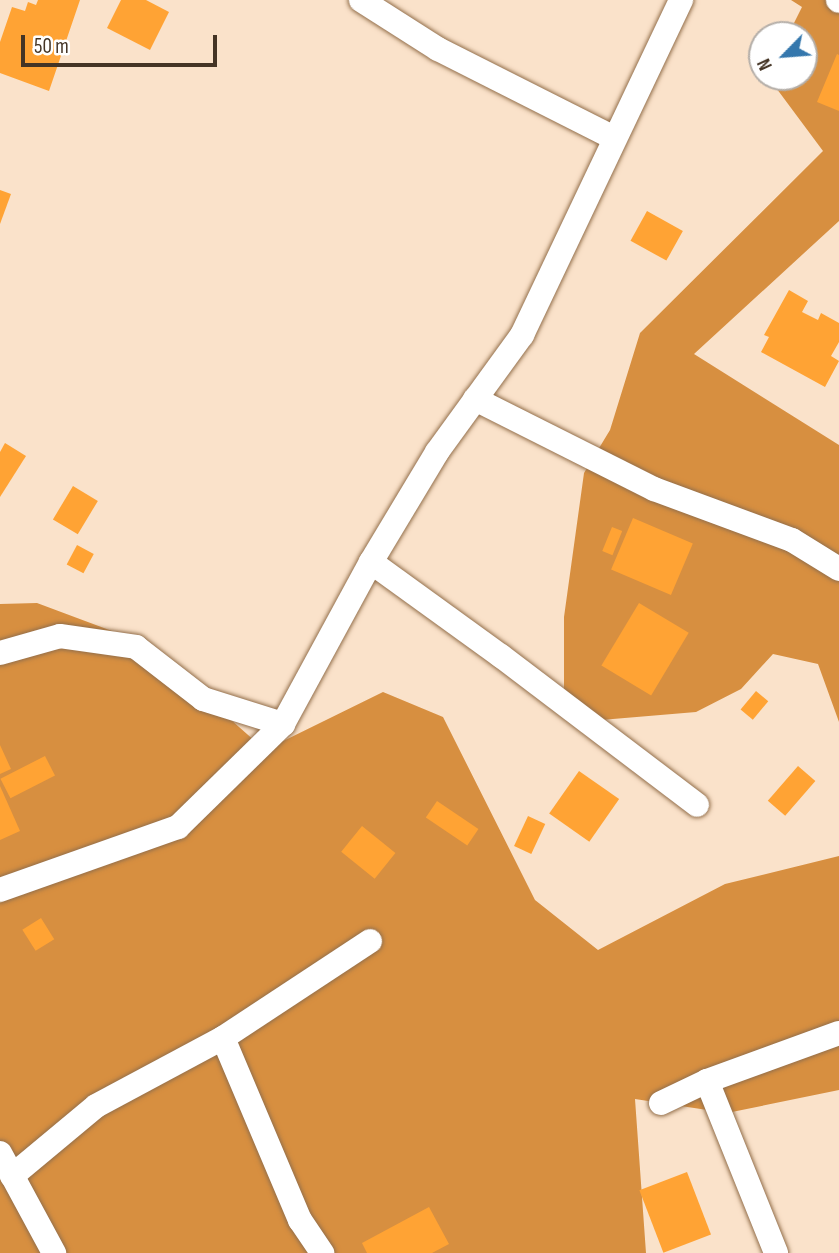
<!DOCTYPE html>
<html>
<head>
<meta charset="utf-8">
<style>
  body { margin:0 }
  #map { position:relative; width:839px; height:1253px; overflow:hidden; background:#fae2ca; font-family:"Sofia Sans Condensed",sans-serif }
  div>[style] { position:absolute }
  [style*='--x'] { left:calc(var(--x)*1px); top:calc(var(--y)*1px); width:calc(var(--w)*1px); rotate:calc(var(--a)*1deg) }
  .forest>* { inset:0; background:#d78f40 }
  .building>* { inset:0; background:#ffa334; transform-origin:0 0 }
  .roads { filter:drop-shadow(0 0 2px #936f4b) drop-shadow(0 0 2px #936f4b) }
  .street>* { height:24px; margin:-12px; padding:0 12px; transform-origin:12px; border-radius:12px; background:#fff }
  span { translate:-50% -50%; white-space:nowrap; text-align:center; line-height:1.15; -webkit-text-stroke:7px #fff; paint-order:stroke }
  .north { position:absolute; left:748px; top:21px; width:70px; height:70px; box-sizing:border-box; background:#fff; border:2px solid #b4aea8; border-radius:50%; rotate:245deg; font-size:19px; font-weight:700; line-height:28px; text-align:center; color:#443425 }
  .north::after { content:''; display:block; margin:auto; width:24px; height:32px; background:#3477ad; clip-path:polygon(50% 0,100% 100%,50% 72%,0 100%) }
  .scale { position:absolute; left:21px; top:35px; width:196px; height:32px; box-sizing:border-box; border:4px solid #443425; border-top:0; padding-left:9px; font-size:21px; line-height:24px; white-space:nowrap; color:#443425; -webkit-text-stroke:5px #fff; paint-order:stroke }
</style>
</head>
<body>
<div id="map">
  <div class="forest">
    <i style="clip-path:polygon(791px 0,839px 0,839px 221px,694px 354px,839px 445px,839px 722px,818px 664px,773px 654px,741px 689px,696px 712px,601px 720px,564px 696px,564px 617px,584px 473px,610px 430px,640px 333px,823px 151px,768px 77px,804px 77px,804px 35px,788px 35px,802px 7px)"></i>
    <i style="clip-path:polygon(37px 603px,144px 643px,265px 750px,383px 692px,443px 717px,535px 900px,598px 950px,725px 884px,839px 856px,839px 1090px,727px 1113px,635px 1099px,646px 1253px,0 1253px,0 604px)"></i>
  </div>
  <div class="building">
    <i style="clip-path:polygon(38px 0,80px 0,49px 91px,0 73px,0 42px,12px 7px,25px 11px,28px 2px,36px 5px)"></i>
    <i style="clip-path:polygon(121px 0,146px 0,169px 12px,150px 50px,107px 28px)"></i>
    <i style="clip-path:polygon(837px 54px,839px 55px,839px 111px,817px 102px)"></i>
    <i style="clip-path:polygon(0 190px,11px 194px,0 224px)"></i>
    <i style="left:647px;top:211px;width:41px;height:34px;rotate:29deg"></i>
    <i style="clip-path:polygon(789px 290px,808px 301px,802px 312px,818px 320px,821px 313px,839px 323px,839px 342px,831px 356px,839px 361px,825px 387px,761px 352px,769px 337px,764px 335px)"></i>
    <i style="clip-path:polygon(5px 443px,26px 456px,0 497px,0 452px)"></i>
    <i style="left:73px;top:486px;width:29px;height:39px;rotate:31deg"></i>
    <i style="left:633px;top:518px;width:65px;height:56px;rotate:23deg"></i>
    <i style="left:612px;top:527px;width:11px;height:26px;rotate:22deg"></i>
    <i style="left:77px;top:545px;width:19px;height:22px;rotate:28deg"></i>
    <i style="left:639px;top:603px;width:58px;height:73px;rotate:31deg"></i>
    <i style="left:756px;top:691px;width:16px;height:24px;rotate:40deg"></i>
    <i style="clip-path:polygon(0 745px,11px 769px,0 774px)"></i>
    <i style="left:45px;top:756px;width:22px;height:50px;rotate:63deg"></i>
    <i style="left:798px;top:766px;width:23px;height:46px;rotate:41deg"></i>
    <i style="left:579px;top:771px;width:49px;height:52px;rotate:35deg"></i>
    <i style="clip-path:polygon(0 786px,20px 831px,0 840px)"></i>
    <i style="left:437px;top:801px;width:50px;height:20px;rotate:34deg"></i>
    <i style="left:528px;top:816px;width:19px;height:33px;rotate:25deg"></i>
    <i style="left:362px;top:826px;width:43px;height:33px;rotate:39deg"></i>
    <i style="left:41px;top:918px;width:25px;height:22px;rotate:58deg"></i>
    <i style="left:687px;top:1172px;width:67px;height:51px;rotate:69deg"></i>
    <i style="clip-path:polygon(429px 1207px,449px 1244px,432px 1253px,367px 1253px,362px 1243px)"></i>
  </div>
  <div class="roads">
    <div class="street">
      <i style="--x:361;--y:0;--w:91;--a:32.5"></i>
      <i style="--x:438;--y:49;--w:197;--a:26.8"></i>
      <i style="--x:838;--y:0;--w:1;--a:45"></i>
      <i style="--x:475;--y:399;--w:200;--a:26.7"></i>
      <i style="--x:654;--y:489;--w:147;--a:20.3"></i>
      <i style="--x:792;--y:540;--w:55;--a:31.7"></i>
      <i style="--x:371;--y:562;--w:160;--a:35.9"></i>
      <i style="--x:501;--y:656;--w:246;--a:37.2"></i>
      <i style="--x:0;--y:653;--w:62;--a:-15.8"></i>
      <i style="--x:60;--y:636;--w:77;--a:8.2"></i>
      <i style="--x:136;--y:647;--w:85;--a:37.8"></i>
      <i style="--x:203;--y:699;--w:84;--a:17.4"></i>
      <i style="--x:0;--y:890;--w:189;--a:-19.5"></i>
      <i style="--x:178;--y:827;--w:147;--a:-44.4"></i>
      <i style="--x:283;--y:724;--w:184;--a:-61.5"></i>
      <i style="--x:371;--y:562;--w:128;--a:-59"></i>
      <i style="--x:437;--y:452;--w:145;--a:-54"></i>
      <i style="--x:522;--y:335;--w:371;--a:-64.6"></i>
      <i style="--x:223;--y:1038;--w:198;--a:67.1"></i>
      <i style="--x:300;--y:1220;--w:40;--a:56"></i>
      <i style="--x:707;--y:1081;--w:185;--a:68.1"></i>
      <i style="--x:661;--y:1103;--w:51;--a:-25.6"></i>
      <i style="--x:707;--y:1081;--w:140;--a:-20"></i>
      <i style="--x:0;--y:1153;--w:114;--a:61.6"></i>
      <i style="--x:12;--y:1176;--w:109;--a:-39.8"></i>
      <i style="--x:96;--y:1106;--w:144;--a:-28.2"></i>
      <i style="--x:223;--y:1038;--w:176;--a:-33.4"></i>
    </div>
  </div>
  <div class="north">N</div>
  <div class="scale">50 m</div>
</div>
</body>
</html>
